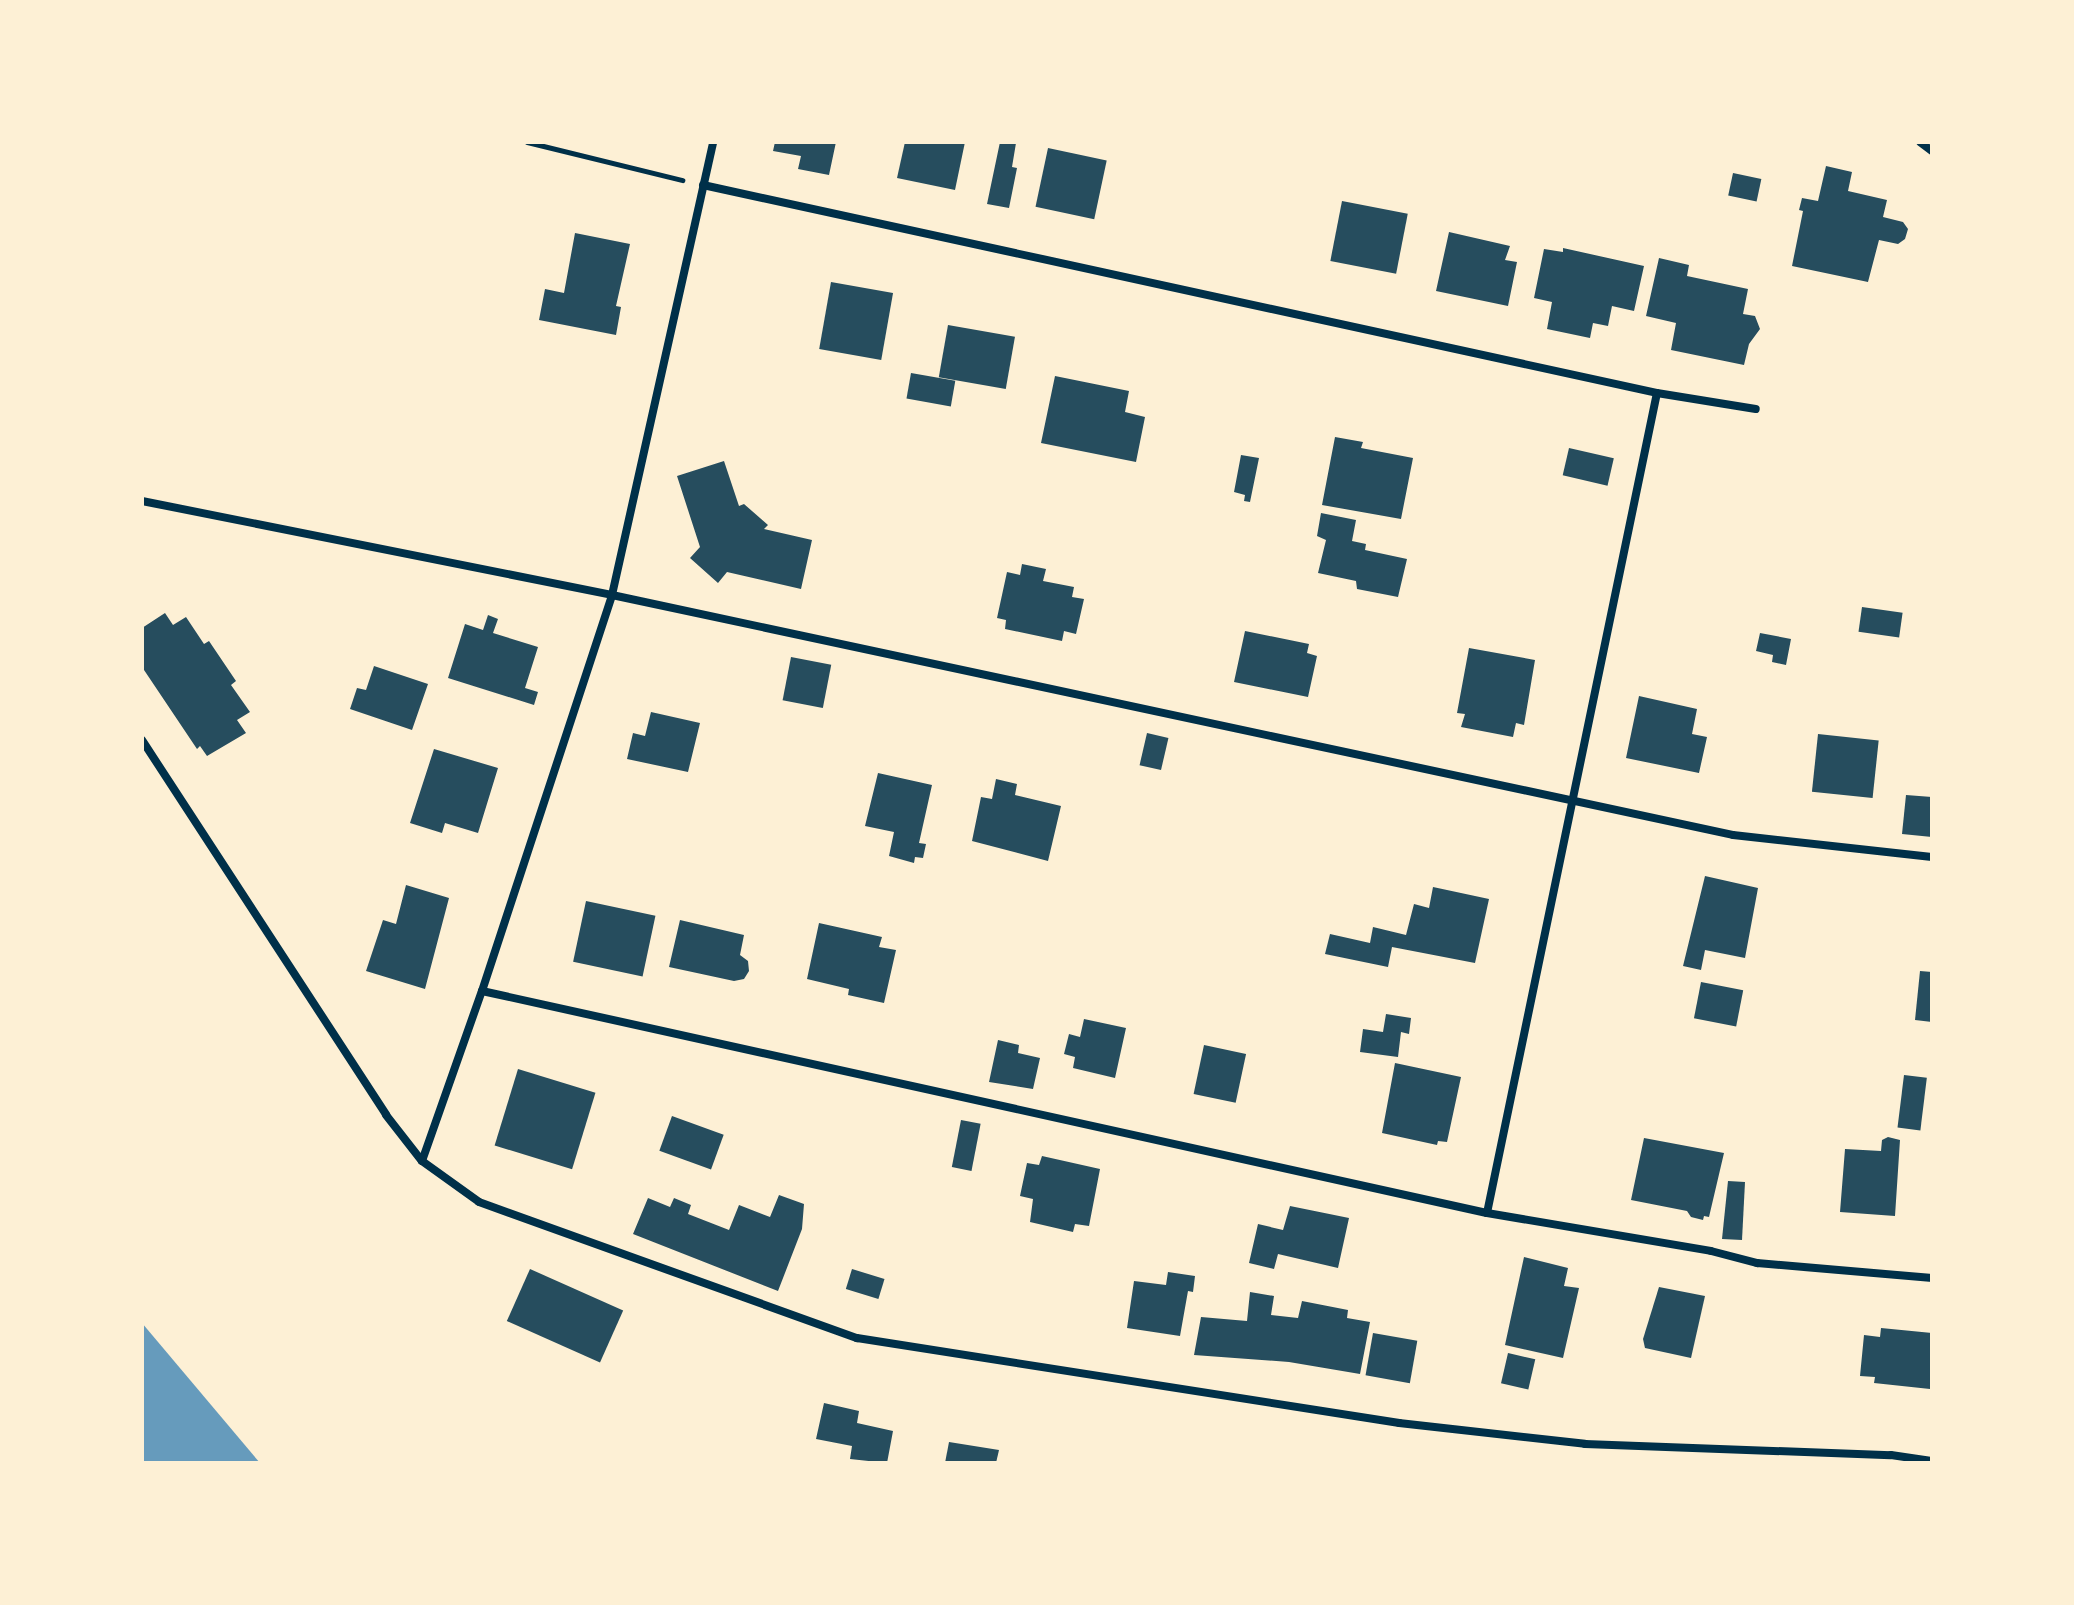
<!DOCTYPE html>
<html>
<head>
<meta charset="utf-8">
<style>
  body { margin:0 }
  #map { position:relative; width:2074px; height:1605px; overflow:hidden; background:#fdf0d5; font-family:Rubik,sans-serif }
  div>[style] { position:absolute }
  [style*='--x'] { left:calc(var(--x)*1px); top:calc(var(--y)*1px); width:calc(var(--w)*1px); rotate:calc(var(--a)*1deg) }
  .water>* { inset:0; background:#669bbc }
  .building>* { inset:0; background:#264d5e; transform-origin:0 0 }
  .path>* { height:5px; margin:-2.5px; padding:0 2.5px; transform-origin:2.5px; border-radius:2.5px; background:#003049 }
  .minor>* { height:8px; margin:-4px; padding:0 4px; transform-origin:4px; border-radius:4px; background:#003049 }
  span { translate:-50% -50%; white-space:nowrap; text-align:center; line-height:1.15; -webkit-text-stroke:8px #fdf0d5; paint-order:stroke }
  .frame { position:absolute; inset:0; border:144px solid #fdf0d5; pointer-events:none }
</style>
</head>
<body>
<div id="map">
  <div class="water">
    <i style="clip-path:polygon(142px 1323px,260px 1463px,142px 1463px)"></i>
  </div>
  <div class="building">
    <i style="clip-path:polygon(775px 142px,836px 142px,829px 175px,798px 169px,801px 156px,773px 151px)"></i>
    <i style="clip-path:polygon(905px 142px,965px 142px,955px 190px,897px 178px)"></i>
    <i style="clip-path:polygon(1000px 142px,1016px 143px,1012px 167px,1017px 168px,1009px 208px,987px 204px)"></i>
    <i style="left:1048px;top:148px;width:60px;height:60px;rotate:12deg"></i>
    <i style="clip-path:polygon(1826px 166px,1852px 172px,1848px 191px,1887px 200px,1883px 217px,1903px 222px,1908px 229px,1905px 239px,1898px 244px,1879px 240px,1868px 282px,1792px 266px,1803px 211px,1799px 210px,1802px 198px,1818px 201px)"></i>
    <i style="left:1733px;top:173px;width:29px;height:23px;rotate:12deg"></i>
    <i style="left:1342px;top:201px;width:67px;height:61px;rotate:11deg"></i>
    <i style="clip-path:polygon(1449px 232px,1510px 246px,1505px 260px,1517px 262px,1508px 306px,1436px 291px)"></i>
    <i style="clip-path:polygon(575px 233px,630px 244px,616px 306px,621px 307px,616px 335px,539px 320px,545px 289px,564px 293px)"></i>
    <i style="clip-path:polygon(1563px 248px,1644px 266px,1634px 311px,1612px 306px,1608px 326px,1593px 323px,1590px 338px,1547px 329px,1552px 302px,1534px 298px,1544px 249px,1563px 252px)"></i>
    <i style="clip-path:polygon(1659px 258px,1689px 265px,1687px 276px,1748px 289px,1743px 314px,1755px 316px,1760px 329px,1749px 344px,1744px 365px,1671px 350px,1676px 323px,1646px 316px)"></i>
    <i style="left:831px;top:282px;width:63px;height:68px;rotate:10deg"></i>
    <i style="left:948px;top:325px;width:68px;height:53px;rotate:10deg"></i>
    <i style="left:911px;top:373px;width:45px;height:26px;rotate:10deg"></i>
    <i style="clip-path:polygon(1055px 376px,1129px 391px,1125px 412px,1145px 417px,1136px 462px,1041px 443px)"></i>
    <i style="clip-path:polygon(1335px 437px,1363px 442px,1361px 448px,1413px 458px,1401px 519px,1322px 505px)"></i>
    <i style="left:1569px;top:448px;width:46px;height:28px;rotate:13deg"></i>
    <i style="clip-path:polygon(1241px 455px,1259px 458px,1250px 502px,1244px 501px,1245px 495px,1234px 492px)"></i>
    <i style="clip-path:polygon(724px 461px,739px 506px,744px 504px,768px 525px,764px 529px,812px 540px,801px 589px,727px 572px,718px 583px,690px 558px,700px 547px,677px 476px)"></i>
    <i style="clip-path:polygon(1321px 513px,1356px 520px,1352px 541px,1366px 544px,1365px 550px,1407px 559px,1398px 597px,1357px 589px,1356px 581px,1318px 573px,1326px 540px,1317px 536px)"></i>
    <i style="clip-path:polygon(1022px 564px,1046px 569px,1043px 581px,1074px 587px,1072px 597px,1084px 599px,1076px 634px,1064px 631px,1062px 641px,1005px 629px,1006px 620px,997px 618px,1007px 572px,1020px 575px)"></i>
    <i style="left:1862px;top:607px;width:41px;height:25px;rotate:8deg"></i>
    <i style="clip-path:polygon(165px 613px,173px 625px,186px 617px,204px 644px,209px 641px,236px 681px,231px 685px,250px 712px,237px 720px,246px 733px,207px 756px,200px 746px,197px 749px,142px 667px,142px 628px)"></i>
    <i style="clip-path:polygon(488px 615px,498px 619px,493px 633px,538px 647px,525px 688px,538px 692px,534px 705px,448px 678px,465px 624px,483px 630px)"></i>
    <i style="clip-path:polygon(1245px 631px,1309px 644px,1307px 653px,1317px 656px,1308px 697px,1234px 682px)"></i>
    <i style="clip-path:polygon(1760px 633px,1791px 639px,1786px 665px,1772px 662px,1773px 655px,1756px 651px)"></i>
    <i style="clip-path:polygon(1469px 648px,1535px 660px,1524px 725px,1516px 723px,1513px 737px,1461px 727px,1465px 714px,1457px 713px)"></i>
    <i style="left:791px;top:657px;width:41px;height:44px;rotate:11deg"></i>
    <i style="clip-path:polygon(374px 666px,428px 684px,412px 730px,350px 709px,357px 688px,366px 690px)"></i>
    <i style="clip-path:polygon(1639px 696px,1697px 709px,1692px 734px,1707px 737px,1699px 773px,1626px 758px)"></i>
    <i style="clip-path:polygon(651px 712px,700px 723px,688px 772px,627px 759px,633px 733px,645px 736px)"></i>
    <i style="left:1147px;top:733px;width:22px;height:33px;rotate:13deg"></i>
    <i style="left:1818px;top:734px;width:61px;height:58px;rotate:6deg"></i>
    <i style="clip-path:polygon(434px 749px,498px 768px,478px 833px,445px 823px,442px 833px,410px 823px)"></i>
    <i style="clip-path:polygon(878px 773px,932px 785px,919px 843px,926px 844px,923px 858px,915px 857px,914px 863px,889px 856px,894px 832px,865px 826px)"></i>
    <i style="clip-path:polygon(996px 779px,1017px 784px,1015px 795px,1061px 806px,1048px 861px,972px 841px,981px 797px,992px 799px)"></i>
    <i style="clip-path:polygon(1906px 795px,1932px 797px,1932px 837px,1902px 834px)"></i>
    <i style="clip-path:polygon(1705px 876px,1758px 888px,1745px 958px,1705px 950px,1701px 970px,1683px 966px)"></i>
    <i style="clip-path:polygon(406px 885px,449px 898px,425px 989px,366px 971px,383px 920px,396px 924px)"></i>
    <i style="clip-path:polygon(1433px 887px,1489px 899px,1475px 963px,1392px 947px,1388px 967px,1325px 954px,1330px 934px,1370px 943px,1373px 927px,1406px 935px,1414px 904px,1429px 908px)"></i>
    <i style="left:586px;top:901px;width:71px;height:62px;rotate:12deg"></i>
    <i style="clip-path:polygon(680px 920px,744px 935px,740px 955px,748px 961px,749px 971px,744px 979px,734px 981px,669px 967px)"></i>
    <i style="clip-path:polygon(819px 923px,882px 937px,879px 947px,896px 950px,884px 1003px,848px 995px,849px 989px,807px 979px)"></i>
    <i style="clip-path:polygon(1920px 971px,1932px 972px,1932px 1022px,1915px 1020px)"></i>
    <i style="left:1701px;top:982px;width:43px;height:37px;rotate:11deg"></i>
    <i style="clip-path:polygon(1386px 1014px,1411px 1018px,1409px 1034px,1401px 1032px,1398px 1057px,1360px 1052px,1363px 1029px,1383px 1032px)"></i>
    <i style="clip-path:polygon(1084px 1019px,1126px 1028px,1115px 1078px,1073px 1068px,1075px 1057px,1064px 1054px,1069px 1034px,1080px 1037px)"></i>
    <i style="clip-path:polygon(998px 1040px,1019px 1045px,1018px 1053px,1040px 1058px,1033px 1089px,989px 1082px)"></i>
    <i style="left:1204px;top:1045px;width:43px;height:50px;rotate:12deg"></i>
    <i style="clip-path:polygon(1395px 1063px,1461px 1077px,1447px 1142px,1438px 1141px,1437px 1145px,1382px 1133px)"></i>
    <i style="left:518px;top:1069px;width:81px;height:80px;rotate:17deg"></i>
    <i style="left:1904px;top:1075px;width:23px;height:53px;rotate:7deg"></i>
    <i style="left:672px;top:1116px;width:55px;height:37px;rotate:20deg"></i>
    <i style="left:961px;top:1120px;width:20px;height:48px;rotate:11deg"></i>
    <i style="clip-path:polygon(1888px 1137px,1900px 1140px,1895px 1216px,1840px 1212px,1845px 1149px,1881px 1151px,1882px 1140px)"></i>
    <i style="clip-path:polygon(1644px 1138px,1724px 1153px,1709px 1217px,1704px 1216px,1703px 1220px,1691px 1217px,1687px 1211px,1631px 1200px)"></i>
    <i style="clip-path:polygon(1042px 1156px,1100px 1169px,1089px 1226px,1075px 1224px,1073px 1232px,1030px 1222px,1033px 1199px,1020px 1196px,1027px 1163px,1039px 1165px)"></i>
    <i style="clip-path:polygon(1728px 1181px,1745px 1182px,1742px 1240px,1722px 1239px)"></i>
    <i style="clip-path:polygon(779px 1195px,804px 1204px,802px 1229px,778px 1291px,633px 1234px,648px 1198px,670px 1207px,674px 1198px,691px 1205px,688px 1214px,729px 1230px,739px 1205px,770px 1217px)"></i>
    <i style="clip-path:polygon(1290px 1206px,1349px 1218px,1338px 1268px,1278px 1254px,1274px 1269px,1249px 1263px,1258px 1224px,1283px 1230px)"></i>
    <i style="clip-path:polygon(1524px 1257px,1568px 1268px,1564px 1286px,1579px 1288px,1563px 1358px,1505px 1345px)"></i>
    <i style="left:530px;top:1269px;width:102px;height:57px;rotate:24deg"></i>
    <i style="left:852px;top:1269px;width:34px;height:21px;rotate:17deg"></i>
    <i style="clip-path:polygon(1168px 1272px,1195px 1276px,1193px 1292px,1188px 1291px,1180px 1336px,1127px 1328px,1134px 1281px,1166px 1285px)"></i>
    <i style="clip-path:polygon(1659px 1287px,1705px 1296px,1691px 1358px,1645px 1348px,1643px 1339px)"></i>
    <i style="clip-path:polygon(1250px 1292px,1274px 1296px,1271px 1315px,1298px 1318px,1302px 1301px,1348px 1310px,1347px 1318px,1370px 1322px,1360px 1374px,1289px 1362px,1194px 1355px,1201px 1317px,1247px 1321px)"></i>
    <i style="clip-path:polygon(1881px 1328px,1932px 1333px,1930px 1389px,1874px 1383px,1875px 1377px,1860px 1376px,1864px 1335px,1880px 1337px)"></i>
    <i style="left:1373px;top:1333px;width:45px;height:43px;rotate:10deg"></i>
    <i style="left:1508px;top:1353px;width:28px;height:31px;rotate:13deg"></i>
    <i style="clip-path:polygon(824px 1403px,859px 1411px,857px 1423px,893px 1431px,887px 1463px,850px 1459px,852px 1446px,816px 1439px)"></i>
    <i style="clip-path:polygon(949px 1442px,999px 1450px,996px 1463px,945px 1463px)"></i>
  </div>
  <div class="path">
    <i style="--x:527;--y:142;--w:160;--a:13.8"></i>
  </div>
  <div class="minor">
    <i style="--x:1920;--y:142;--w:15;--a:37"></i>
    <i style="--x:703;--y:185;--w:976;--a:12.3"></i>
    <i style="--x:1657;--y:393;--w:100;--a:9.2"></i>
    <i style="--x:142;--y:501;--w:479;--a:11.3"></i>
    <i style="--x:612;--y:595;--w:1146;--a:12.08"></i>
    <i style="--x:1733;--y:835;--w:200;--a:6.3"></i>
    <i style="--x:142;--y:740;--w:447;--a:56.9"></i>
    <i style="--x:386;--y:1115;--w:58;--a:52"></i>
    <i style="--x:422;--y:1161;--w:70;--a:35.7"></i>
    <i style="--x:479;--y:1202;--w:402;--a:19.8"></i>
    <i style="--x:857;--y:1338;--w:549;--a:8.91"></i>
    <i style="--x:1399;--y:1423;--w:187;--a:6.4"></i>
    <i style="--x:1585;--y:1444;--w:306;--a:2.1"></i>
    <i style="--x:1891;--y:1455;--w:41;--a:8.3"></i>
    <i style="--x:482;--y:991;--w:1029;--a:12.46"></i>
    <i style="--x:1487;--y:1213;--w:227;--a:9.6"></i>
    <i style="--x:1711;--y:1251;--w:48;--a:14.6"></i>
    <i style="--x:1757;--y:1263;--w:176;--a:4.9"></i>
    <i style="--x:422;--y:1161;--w:180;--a:-70.6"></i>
    <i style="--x:482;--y:991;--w:417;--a:-71.8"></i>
    <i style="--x:612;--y:595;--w:464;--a:-77.4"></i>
    <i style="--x:1487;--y:1213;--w:837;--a:-78.29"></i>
  </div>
  <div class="frame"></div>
</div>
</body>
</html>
